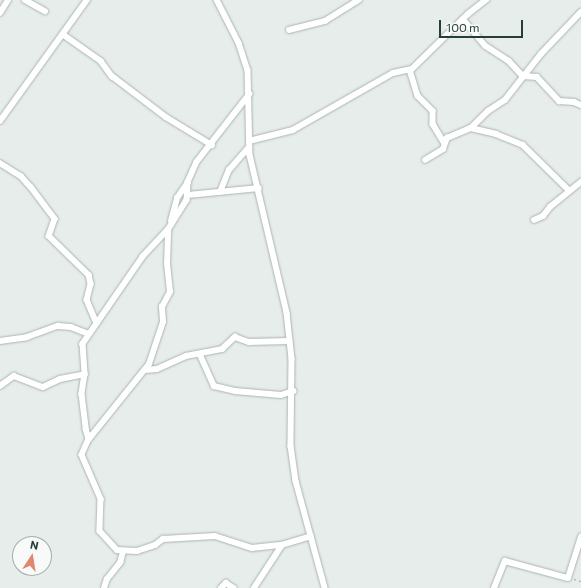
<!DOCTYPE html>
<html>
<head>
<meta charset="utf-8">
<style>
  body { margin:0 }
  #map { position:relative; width:581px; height:588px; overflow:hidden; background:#e7edea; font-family:Commissioner,sans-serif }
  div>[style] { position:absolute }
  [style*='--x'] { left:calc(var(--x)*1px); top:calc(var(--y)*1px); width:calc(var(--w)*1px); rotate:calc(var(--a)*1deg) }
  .path>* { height:1px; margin-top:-0.5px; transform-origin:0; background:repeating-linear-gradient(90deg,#8bada1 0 2px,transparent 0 5px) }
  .roads { filter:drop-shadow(0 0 1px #aab5b0) drop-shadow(0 0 1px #aab5b0) }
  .minor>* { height:5.5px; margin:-2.75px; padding:0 2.75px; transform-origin:2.75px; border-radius:2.75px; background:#fff }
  span { translate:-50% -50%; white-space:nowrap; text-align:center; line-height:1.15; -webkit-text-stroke:3.5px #f7faf8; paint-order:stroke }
  .north { position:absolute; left:12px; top:536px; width:40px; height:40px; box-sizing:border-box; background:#f7faf8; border:1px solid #a4afaa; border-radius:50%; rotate:12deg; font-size:11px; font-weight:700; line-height:16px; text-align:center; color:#273e36 }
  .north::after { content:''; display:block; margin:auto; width:14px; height:18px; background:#e18671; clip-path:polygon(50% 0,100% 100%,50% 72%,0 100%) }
  .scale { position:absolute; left:439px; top:20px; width:84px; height:18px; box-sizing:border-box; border:2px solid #273e36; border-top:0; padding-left:5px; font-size:12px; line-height:14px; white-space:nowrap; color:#273e36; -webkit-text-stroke:3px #f7faf8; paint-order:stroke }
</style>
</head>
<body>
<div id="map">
  <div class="path">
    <i style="--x:574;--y:579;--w:7;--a:16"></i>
  </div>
  <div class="roads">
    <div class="minor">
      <i style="--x:25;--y:0;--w:23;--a:29"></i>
      <i style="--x:217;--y:0;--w:48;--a:62.9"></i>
      <i style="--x:239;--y:43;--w:28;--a:72"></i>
      <i style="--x:248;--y:70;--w:85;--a:88.7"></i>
      <i style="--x:250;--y:155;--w:162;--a:76.8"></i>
      <i style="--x:287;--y:313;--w:46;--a:83.8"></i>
      <i style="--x:292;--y:359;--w:87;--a:90.7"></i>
      <i style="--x:291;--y:446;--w:35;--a:82"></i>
      <i style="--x:296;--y:481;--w:111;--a:74.8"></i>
      <i style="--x:0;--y:13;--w:15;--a:-58"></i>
      <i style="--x:463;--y:19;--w:35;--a:50"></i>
      <i style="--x:486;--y:46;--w:27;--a:33"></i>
      <i style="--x:509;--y:61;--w:21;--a:47"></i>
      <i style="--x:523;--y:76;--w:14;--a:4"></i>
      <i style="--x:537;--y:77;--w:33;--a:47"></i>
      <i style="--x:559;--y:101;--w:15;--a:4"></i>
      <i style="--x:574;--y:102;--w:8;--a:23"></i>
      <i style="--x:289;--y:30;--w:37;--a:-14"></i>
      <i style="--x:325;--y:21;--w:40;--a:-32"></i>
      <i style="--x:64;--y:35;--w:45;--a:35.1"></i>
      <i style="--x:101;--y:61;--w:19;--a:54"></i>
      <i style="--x:112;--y:76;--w:68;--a:37.2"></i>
      <i style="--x:166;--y:117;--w:54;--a:31.3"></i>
      <i style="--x:410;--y:70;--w:27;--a:73"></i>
      <i style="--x:418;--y:96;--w:21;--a:45"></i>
      <i style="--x:433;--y:111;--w:13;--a:90"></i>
      <i style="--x:433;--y:124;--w:21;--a:59"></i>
      <i style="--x:250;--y:94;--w:86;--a:127.9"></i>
      <i style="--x:197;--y:162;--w:22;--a:114"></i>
      <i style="--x:188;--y:182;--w:18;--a:93"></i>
      <i style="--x:187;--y:200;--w:36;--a:122"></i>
      <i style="--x:168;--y:230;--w:37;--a:133"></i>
      <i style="--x:143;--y:257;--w:106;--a:124.6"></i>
      <i style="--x:83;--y:344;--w:30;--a:86"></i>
      <i style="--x:85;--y:374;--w:20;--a:99"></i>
      <i style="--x:82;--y:394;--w:35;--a:83"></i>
      <i style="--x:86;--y:429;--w:10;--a:73"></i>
      <i style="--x:89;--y:439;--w:17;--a:114"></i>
      <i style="--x:82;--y:455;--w:48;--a:66.6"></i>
      <i style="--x:101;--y:499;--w:32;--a:92"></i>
      <i style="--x:100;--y:531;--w:25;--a:48"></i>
      <i style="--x:117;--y:550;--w:20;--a:3"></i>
      <i style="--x:137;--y:551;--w:19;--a:-18"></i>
      <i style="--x:155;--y:545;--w:10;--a:-37"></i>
      <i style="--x:163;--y:539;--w:52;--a:-3.3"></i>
      <i style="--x:215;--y:536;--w:39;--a:18"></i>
      <i style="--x:252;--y:548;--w:30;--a:-6"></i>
      <i style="--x:0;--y:121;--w:149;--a:-54.3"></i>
      <i style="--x:471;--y:128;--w:26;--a:13"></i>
      <i style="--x:496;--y:134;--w:29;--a:22"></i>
      <i style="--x:523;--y:145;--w:64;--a:44.4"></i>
      <i style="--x:249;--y:141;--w:45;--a:-14"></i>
      <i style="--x:293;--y:130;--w:115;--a:-29.7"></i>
      <i style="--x:393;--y:73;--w:19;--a:-12"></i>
      <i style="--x:412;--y:69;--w:78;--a:-44.5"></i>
      <i style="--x:468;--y:14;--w:23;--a:-38"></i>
      <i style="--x:425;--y:160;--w:21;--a:-31"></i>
      <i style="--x:443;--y:149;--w:12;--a:-70"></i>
      <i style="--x:447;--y:138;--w:26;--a:-23"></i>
      <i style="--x:471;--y:128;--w:24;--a:-45"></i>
      <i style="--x:488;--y:111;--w:20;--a:-33"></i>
      <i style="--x:505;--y:100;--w:58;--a:-52"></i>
      <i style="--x:541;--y:54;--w:58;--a:-46.4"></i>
      <i style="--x:0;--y:163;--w:25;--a:32"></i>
      <i style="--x:21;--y:176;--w:15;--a:48"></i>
      <i style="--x:31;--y:187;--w:40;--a:53"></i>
      <i style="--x:55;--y:219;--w:18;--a:109"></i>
      <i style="--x:49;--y:236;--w:56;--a:44.3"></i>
      <i style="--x:89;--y:275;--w:9;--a:77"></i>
      <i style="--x:91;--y:284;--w:16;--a:104"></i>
      <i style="--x:87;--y:300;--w:25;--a:67"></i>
      <i style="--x:220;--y:192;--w:24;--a:-68"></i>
      <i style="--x:229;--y:170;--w:30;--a:-49"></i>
      <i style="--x:188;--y:195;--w:71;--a:-5.6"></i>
      <i style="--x:534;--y:220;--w:10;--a:-24"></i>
      <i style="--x:543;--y:216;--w:11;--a:-52"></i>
      <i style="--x:550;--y:207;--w:40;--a:-39"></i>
      <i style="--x:171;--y:221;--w:24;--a:-75"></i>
      <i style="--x:177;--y:198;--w:19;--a:-55"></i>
      <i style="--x:0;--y:341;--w:27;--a:-8"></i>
      <i style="--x:27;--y:337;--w:33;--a:-20"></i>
      <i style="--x:58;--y:326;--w:13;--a:4"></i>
      <i style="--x:71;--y:327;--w:19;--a:21"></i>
      <i style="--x:200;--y:354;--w:35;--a:66"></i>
      <i style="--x:214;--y:386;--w:22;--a:13"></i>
      <i style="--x:235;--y:391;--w:46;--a:5"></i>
      <i style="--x:281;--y:395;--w:13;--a:-18"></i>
      <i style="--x:145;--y:370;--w:12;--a:-5"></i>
      <i style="--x:157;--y:369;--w:32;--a:-24"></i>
      <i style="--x:186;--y:356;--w:37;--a:-11"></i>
      <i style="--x:222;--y:349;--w:18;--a:-43"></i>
      <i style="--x:235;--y:337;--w:15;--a:20"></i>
      <i style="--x:249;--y:342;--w:40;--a:-1.4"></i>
      <i style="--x:0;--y:386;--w:17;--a:-36"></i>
      <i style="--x:14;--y:376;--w:31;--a:21"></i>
      <i style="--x:43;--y:387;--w:19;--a:-25"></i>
      <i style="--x:60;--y:379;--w:25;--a:-11"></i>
      <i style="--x:89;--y:439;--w:96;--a:-51.3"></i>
      <i style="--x:149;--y:364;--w:44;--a:-71.6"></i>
      <i style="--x:163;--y:322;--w:15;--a:-94"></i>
      <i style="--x:162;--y:307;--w:17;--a:-62"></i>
      <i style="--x:170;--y:292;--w:28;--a:-96"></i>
      <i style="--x:167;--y:264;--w:34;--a:-88"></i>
      <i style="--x:104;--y:588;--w:9;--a:-72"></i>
      <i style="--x:107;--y:579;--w:21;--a:-51"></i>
      <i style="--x:120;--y:563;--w:11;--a:-75"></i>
      <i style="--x:221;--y:588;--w:7;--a:-45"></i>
      <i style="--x:226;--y:583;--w:9;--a:32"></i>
      <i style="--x:254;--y:588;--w:51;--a:-56.9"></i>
      <i style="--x:282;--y:545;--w:30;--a:-17"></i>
      <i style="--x:494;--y:588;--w:29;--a:-68"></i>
      <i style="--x:505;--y:561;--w:65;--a:15.1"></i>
      <i style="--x:568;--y:578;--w:43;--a:-72.4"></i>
    </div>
  </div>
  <div class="north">N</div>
  <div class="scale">100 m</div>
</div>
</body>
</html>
